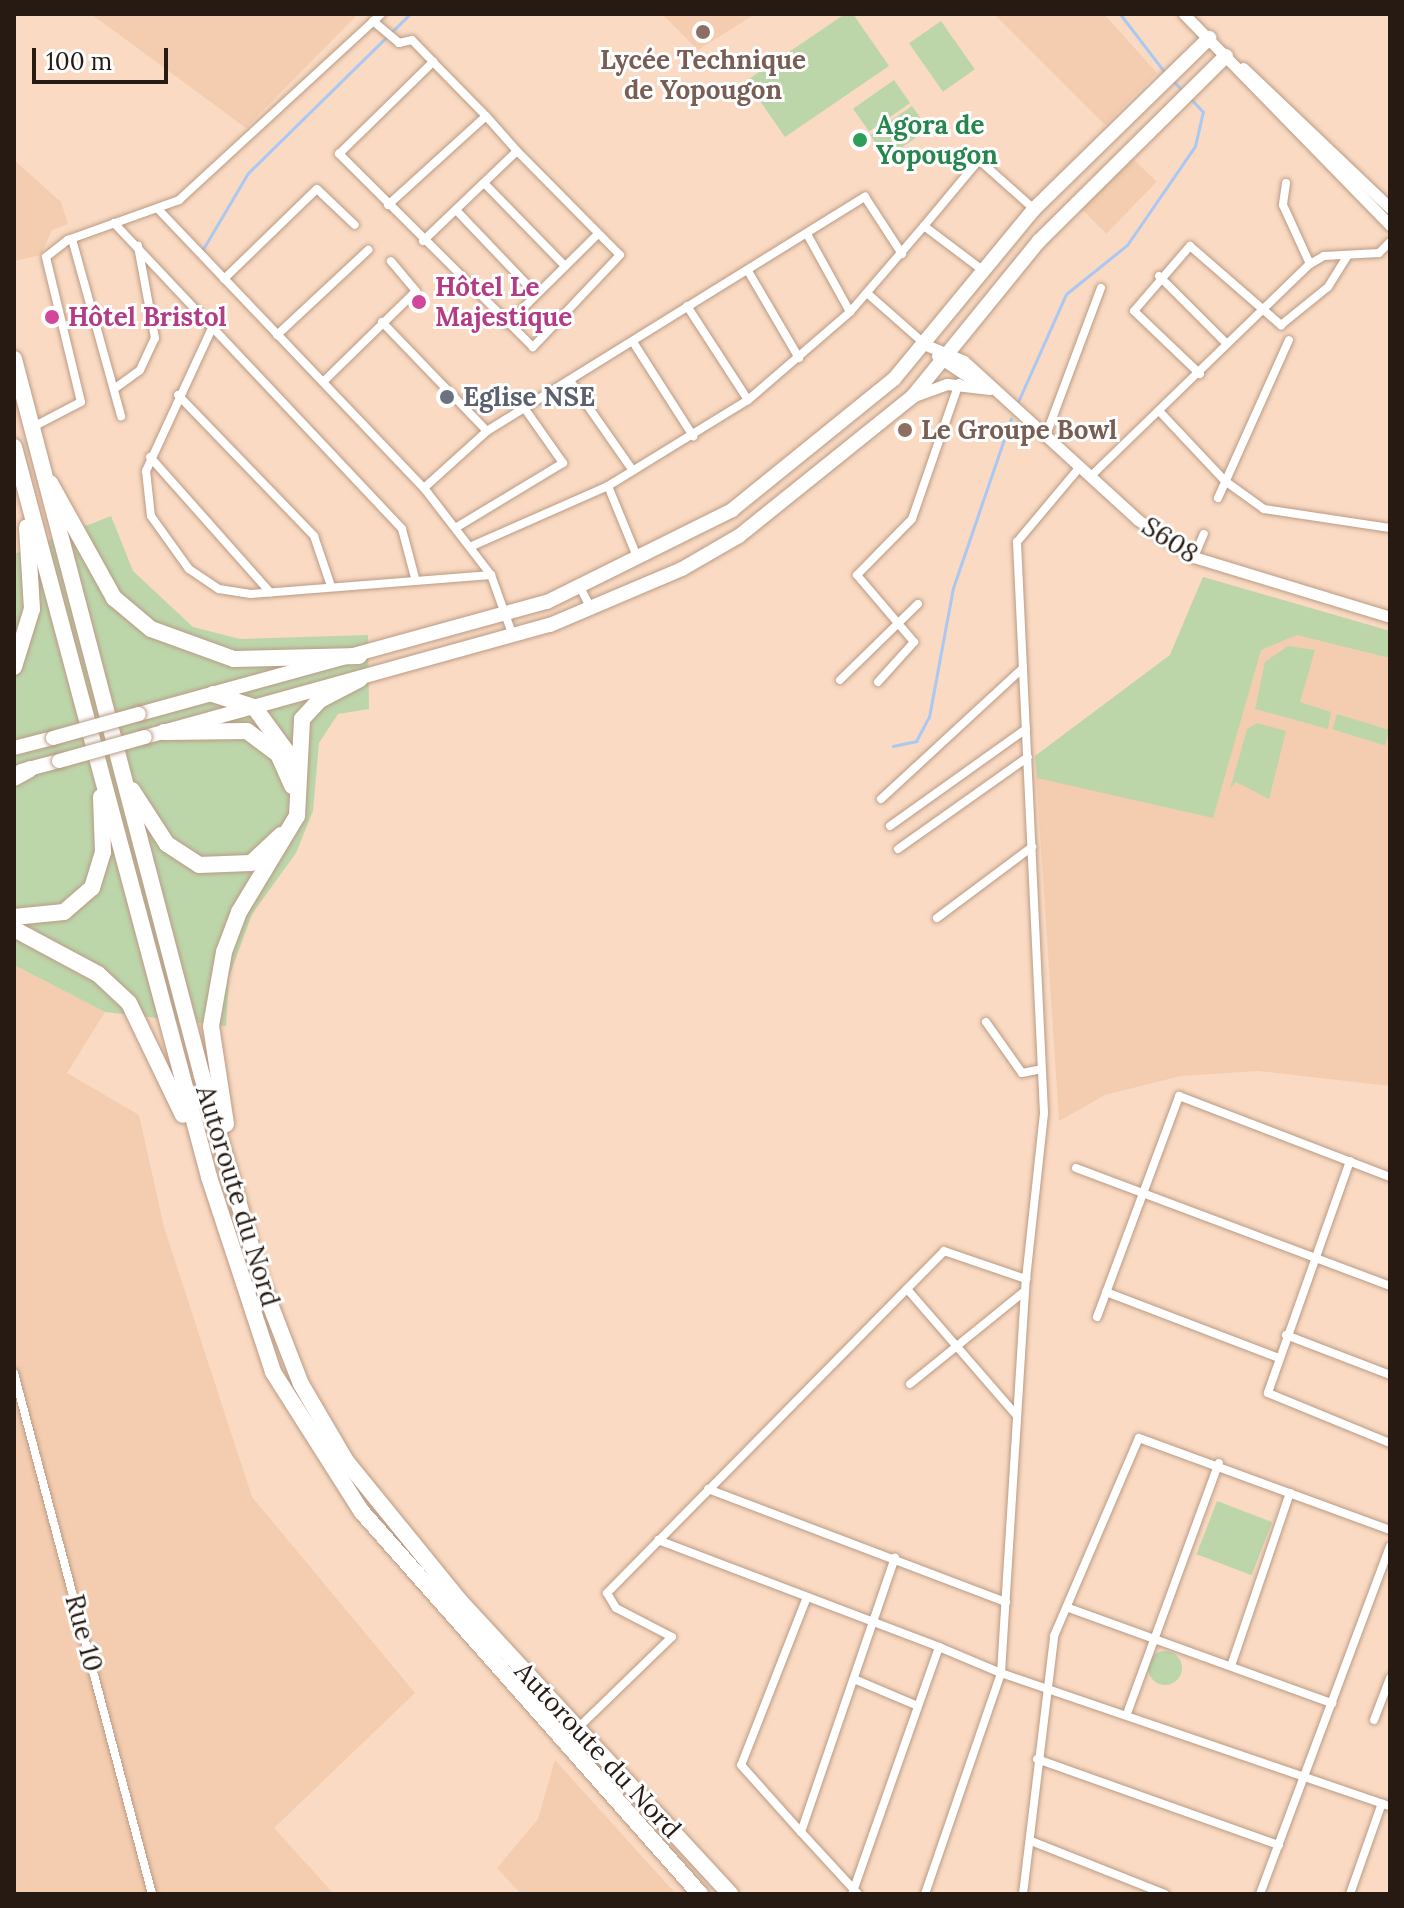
<!DOCTYPE html>
<html>
<head>
<meta charset="utf-8">
<style>
  body { margin:0 }
  #map { position:relative; width:1404px; height:1908px; overflow:hidden; background:#fadac2; font-family:Lora,serif }
  div>[style] { position:absolute }
  [style*='--x'] { left:calc(var(--x)*1px); top:calc(var(--y)*1px); width:calc(var(--w)*1px); rotate:calc(var(--a)*1deg) }
  .built>* { inset:0; background:#f4cdb0; transform-origin:0 0 }
  .green>* { inset:0; background:#bcd6aa; transform-origin:0 0 }
  .round { border-radius:50% }
  .stream>* { height:3px; margin:-1.5px; padding:0 1.5px; transform-origin:1.5px; border-radius:1.5px; background:#a9c8f2 }
  .roads { filter:drop-shadow(0 0 2px #ba9b85) drop-shadow(0 0 2px #ba9b85) }
  .minor>* { height:8px; margin:-4px; padding:0 4px; transform-origin:4px; border-radius:4px; background:#fff }
  .tertiary>* { height:11px; margin:-5.5px; padding:0 5.5px; transform-origin:5.5px; border-radius:5.5px; background:#fff }
  .primary>* { height:14px; margin:-7px; padding:0 7px; transform-origin:7px; border-radius:7px; background:#fff }
  .motorway>* { height:16px; margin:-8px; padding:0 8px; transform-origin:8px; border-radius:8px; background:#fff }
  .bridges { filter:drop-shadow(0 0 2px #ba9b85) drop-shadow(0 0 2px #ba9b85) }
  .primary-bridge>* { height:14px; margin:-7px; padding:0 7px; transform-origin:7px; border-radius:7px; background:#fff }
  .dots>* { width:22px; height:22px; translate:-50% -50%; box-sizing:border-box; border:4px solid #fff; border-radius:50% }
  span { translate:-50% -50%; white-space:nowrap; text-align:center; line-height:1.15; -webkit-text-stroke:6px #fff; paint-order:stroke }
  .education-label { font-size:26px; color:#785e54; font-weight:700 }
  .left { translate:0 -50%; text-align:left }
  .leisure-label { font-size:26px; color:#27864d; font-weight:700 }
  .hotel-label { font-size:26px; color:#b23c85; font-weight:700 }
  .worship-label { font-size:26px; color:#5b616d; font-weight:700 }
  .street-label { font-size:26px; color:#261a12 }
  .frame { position:absolute; inset:0; border:16px solid #261a12; pointer-events:none }
  .scale { position:absolute; left:32px; top:48px; width:136px; height:36px; box-sizing:border-box; border:4px solid #261a12; border-top:0; padding-left:10px; font-size:24px; line-height:28px; white-space:nowrap; color:#261a12; -webkit-text-stroke:6px #fff; paint-order:stroke }
</style>
</head>
<body>
<div id="map">
  <div class="built">
    <i style="clip-path:polygon(91px 14px,358px 14px,246px 128px)"></i>
    <i style="clip-path:polygon(662px 14px,755px 14px,698px 50px)"></i>
    <i style="clip-path:polygon(994px 14px,1104px 14px,1157px 73px,1105px 125px)"></i>
    <i style="left:1130px;top:156px;width:37px;height:72px;rotate:44deg"></i>
    <i style="clip-path:polygon(14px 160px,61px 202px,68px 224px,52px 230px,41px 255px,14px 261px)"></i>
    <i style="clip-path:polygon(1203px 577px,1390px 631px,1390px 1086px,1258px 1071px,1181px 1076px,1105px 1095px,1059px 1121px,1035px 756px,1170px 655px)"></i>
    <i style="clip-path:polygon(14px 965px,105px 1012px,67px 1073px,139px 1115px,164px 1227px,252px 1497px,415px 1693px,274px 1828px,334px 1894px,14px 1894px)"></i>
    <i style="clip-path:polygon(555px 1760px,581px 1789px,676px 1894px,521px 1894px,497px 1868px,538px 1819px)"></i>
  </div>
  <div class="green">
    <i style="clip-path:polygon(845px 14px,853px 14px,889px 66px,785px 137px,746px 81px)"></i>
    <i style="left:941px;top:21px;width:59px;height:39px;rotate:55deg"></i>
    <i style="left:894px;top:80px;width:28px;height:50px;rotate:55deg"></i>
    <i style="left:912px;top:106px;width:28px;height:51px;rotate:55deg"></i>
    <i style="clip-path:polygon(111px 516px,133px 571px,193px 627px,240px 639px,368px 635px,369px 709px,338px 714px,319px 743px,313px 811px,296px 853px,252px 914px,229px 977px,226px 1026px,105px 1012px,14px 965px,14px 554px)"></i>
    <i style="clip-path:polygon(1203px 577px,1390px 631px,1390px 658px,1297px 635px,1261px 650px,1213px 818px,1037px 778px,1035px 756px,1170px 655px)"></i>
    <i style="clip-path:polygon(1288px 646px,1315px 650px,1300px 702px,1331px 712px,1328px 729px,1255px 709px,1265px 662px)"></i>
    <i style="left:1337px;top:714px;width:55px;height:16px;rotate:17deg"></i>
    <i style="clip-path:polygon(1257px 723px,1286px 731px,1269px 799px,1236px 782px,1230px 789px,1247px 729px)"></i>
    <i style="left:1217px;top:1501px;width:59px;height:57px;rotate:21deg"></i>
    <i class="round" style="left:1148px;top:1651px;width:34px;height:34px"></i>
  </div>
  <div class="stream">
    <i style="--x:1120;--y:14;--w:76;--a:52.5"></i>
    <i style="--x:1171;--y:79;--w:17;--a:45"></i>
    <i style="--x:203;--y:249;--w:88;--a:-59.4"></i>
    <i style="--x:248;--y:173;--w:227;--a:-44.5"></i>
    <i style="--x:1017;--y:404;--w:120;--a:-66"></i>
    <i style="--x:1066;--y:294;--w:78;--a:-38.8"></i>
    <i style="--x:1127;--y:245;--w:120;--a:-55.5"></i>
    <i style="--x:1195;--y:146;--w:35;--a:-77"></i>
    <i style="--x:1203;--y:112;--w:18;--a:-133"></i>
    <i style="--x:893;--y:746;--w:24;--a:-12"></i>
    <i style="--x:916;--y:741;--w:27;--a:-62"></i>
    <i style="--x:929;--y:717;--w:131;--a:-79.5"></i>
    <i style="--x:953;--y:588;--w:179;--a:-71.1"></i>
  </div>
  <div class="roads">
    <div class="minor">
      <i style="--x:373;--y:21;--w:34;--a:40"></i>
      <i style="--x:399;--y:43;--w:13;--a:-13"></i>
      <i style="--x:412;--y:40;--w:30;--a:46"></i>
      <i style="--x:433;--y:62;--w:76;--a:45.5"></i>
      <i style="--x:486;--y:116;--w:47;--a:48.5"></i>
      <i style="--x:517;--y:151;--w:146;--a:45.3"></i>
      <i style="--x:620;--y:255;--w:127;--a:133.4"></i>
      <i style="--x:533;--y:347;--w:274;--a:-135.1"></i>
      <i style="--x:339;--y:154;--w:132;--a:-44.4"></i>
      <i style="--x:484;--y:183;--w:116;--a:45.7"></i>
      <i style="--x:1286;--y:183;--w:22;--a:98"></i>
      <i style="--x:1283;--y:205;--w:65;--a:65.4"></i>
      <i style="--x:388;--y:205;--w:132;--a:-42.2"></i>
      <i style="--x:158;--y:209;--w:385;--a:46.4"></i>
      <i style="--x:424;--y:488;--w:110;--a:52.4"></i>
      <i style="--x:456;--y:210;--w:116;--a:46.4"></i>
      <i style="--x:114;--y:223;--w:420;--a:46.7"></i>
      <i style="--x:402;--y:529;--w:51;--a:75.1"></i>
      <i style="--x:924;--y:226;--w:86;--a:-50.2"></i>
      <i style="--x:979;--y:160;--w:74;--a:41.7"></i>
      <i style="--x:807;--y:234;--w:89;--a:61.1"></i>
      <i style="--x:72;--y:239;--w:184;--a:74.5"></i>
      <i style="--x:423;--y:241;--w:130;--a:-43.8"></i>
      <i style="--x:748;--y:271;--w:101;--a:59.6"></i>
      <i style="--x:1159;--y:276;--w:96;--a:45"></i>
      <i style="--x:224;--y:279;--w:129;--a:-44.1"></i>
      <i style="--x:317;--y:189;--w:52;--a:43.5"></i>
      <i style="--x:867;--y:293;--w:79;--a:41.4"></i>
      <i style="--x:687;--y:306;--w:112;--a:57"></i>
      <i style="--x:382;--y:322;--w:151;--a:46.1"></i>
      <i style="--x:507;--y:324;--w:128;--a:-44.7"></i>
      <i style="--x:213;--y:326;--w:160;--a:114.8"></i>
      <i style="--x:146;--y:471;--w:45;--a:83.7"></i>
      <i style="--x:151;--y:516;--w:65;--a:54.4"></i>
      <i style="--x:189;--y:569;--w:36;--a:34"></i>
      <i style="--x:219;--y:589;--w:32;--a:9"></i>
      <i style="--x:251;--y:594;--w:241;--a:-4.5"></i>
      <i style="--x:491;--y:575;--w:65;--a:70.2"></i>
      <i style="--x:277;--y:335;--w:125;--a:-43"></i>
      <i style="--x:633;--y:342;--w:112;--a:57.4"></i>
      <i style="--x:1200;--y:374;--w:91;--a:-136.3"></i>
      <i style="--x:1134;--y:311;--w:86;--a:-49.3"></i>
      <i style="--x:1190;--y:246;--w:121;--a:41"></i>
      <i style="--x:1281;--y:325;--w:60;--a:-39"></i>
      <i style="--x:1328;--y:287;--w:36;--a:-58"></i>
      <i style="--x:323;--y:382;--w:130;--a:-44.4"></i>
      <i style="--x:416;--y:291;--w:39;--a:-130"></i>
      <i style="--x:571;--y:382;--w:108;--a:55.1"></i>
      <i style="--x:114;--y:389;--w:32;--a:-36"></i>
      <i style="--x:140;--y:370;--w:35;--a:-65"></i>
      <i style="--x:155;--y:338;--w:94;--a:-100.5"></i>
      <i style="--x:178;--y:395;--w:196;--a:46"></i>
      <i style="--x:314;--y:536;--w:53;--a:71.2"></i>
      <i style="--x:1161;--y:413;--w:93;--a:46.7"></i>
      <i style="--x:1225;--y:481;--w:48;--a:35.7"></i>
      <i style="--x:1264;--y:509;--w:127;--a:8.6"></i>
      <i style="--x:31;--y:428;--w:56;--a:-27.5"></i>
      <i style="--x:81;--y:402;--w:149;--a:-103.6"></i>
      <i style="--x:46;--y:257;--w:28;--a:-38"></i>
      <i style="--x:68;--y:240;--w:118;--a:-19.8"></i>
      <i style="--x:179;--y:200;--w:275;--a:-42.6"></i>
      <i style="--x:1046;--y:435;--w:157;--a:-69.5"></i>
      <i style="--x:150;--y:457;--w:181;--a:48.4"></i>
      <i style="--x:1091;--y:476;--w:305;--a:-44.1"></i>
      <i style="--x:1310;--y:264;--w:16;--a:-30"></i>
      <i style="--x:1324;--y:256;--w:55;--a:-3.1"></i>
      <i style="--x:1379;--y:253;--w:16;--a:-45"></i>
      <i style="--x:608;--y:486;--w:79;--a:67.7"></i>
      <i style="--x:424;--y:488;--w:85;--a:-42.1"></i>
      <i style="--x:487;--y:431;--w:445;--a:-31.8"></i>
      <i style="--x:865;--y:197;--w:68;--a:57"></i>
      <i style="--x:1218;--y:498;--w:173;--a:-65.8"></i>
      <i style="--x:457;--y:527;--w:124;--a:-31.1"></i>
      <i style="--x:563;--y:463;--w:66;--a:-125.1"></i>
      <i style="--x:472;--y:546;--w:149;--a:-23.8"></i>
      <i style="--x:608;--y:486;--w:164;--a:-31.6"></i>
      <i style="--x:748;--y:400;--w:135;--a:-40.8"></i>
      <i style="--x:850;--y:312;--w:113;--a:-49.3"></i>
      <i style="--x:924;--y:226;--w:76;--a:37"></i>
      <i style="--x:1194;--y:557;--w:25;--a:-67"></i>
      <i style="--x:581;--y:589;--w:22;--a:63"></i>
      <i style="--x:840;--y:680;--w:109;--a:-44.3"></i>
      <i style="--x:878;--y:682;--w:54;--a:-48"></i>
      <i style="--x:914;--y:642;--w:88;--a:-130.4"></i>
      <i style="--x:857;--y:575;--w:78;--a:-45.5"></i>
      <i style="--x:912;--y:519;--w:144;--a:-70.9"></i>
      <i style="--x:881;--y:799;--w:193;--a:-42.7"></i>
      <i style="--x:890;--y:826;--w:167;--a:-35.5"></i>
      <i style="--x:898;--y:849;--w:159;--a:-35.3"></i>
      <i style="--x:937;--y:918;--w:119;--a:-36.8"></i>
      <i style="--x:986;--y:1022;--w:62;--a:54.8"></i>
      <i style="--x:1022;--y:1073;--w:20;--a:-11"></i>
      <i style="--x:1350;--y:1161;--w:246;--a:109.5"></i>
      <i style="--x:1268;--y:1393;--w:132;--a:22.3"></i>
      <i style="--x:1076;--y:1168;--w:335;--a:20.6"></i>
      <i style="--x:907;--y:1289;--w:167;--a:49.1"></i>
      <i style="--x:1106;--y:1292;--w:185;--a:20.9"></i>
      <i style="--x:1097;--y:1317;--w:236;--a:-69.6"></i>
      <i style="--x:1179;--y:1096;--w:226;--a:21"></i>
      <i style="--x:1286;--y:1335;--w:111;--a:21"></i>
      <i style="--x:14;--y:1373;--w:539;--a:75.16"></i>
      <i style="--x:910;--y:1384;--w:148;--a:-39"></i>
      <i style="--x:708;--y:1489;--w:319;--a:20.8"></i>
      <i style="--x:658;--y:1540;--w:301;--a:20.8"></i>
      <i style="--x:939;--y:1647;--w:259;--a:109.4"></i>
      <i style="--x:807;--y:1597;--w:180;--a:111.4"></i>
      <i style="--x:741;--y:1765;--w:90;--a:48.2"></i>
      <i style="--x:801;--y:1832;--w:290;--a:-71.1"></i>
      <i style="--x:1069;--y:1608;--w:280;--a:19.9"></i>
      <i style="--x:939;--y:1647;--w:67;--a:22.8"></i>
      <i style="--x:1001;--y:1673;--w:395;--a:-86.4"></i>
      <i style="--x:1026;--y:1279;--w:167;--a:-83.8"></i>
      <i style="--x:1044;--y:1113;--w:572;--a:-92.71"></i>
      <i style="--x:1017;--y:542;--w:98;--a:-50"></i>
      <i style="--x:1231;--y:1666;--w:183;--a:-71.2"></i>
      <i style="--x:854;--y:1679;--w:69;--a:22.9"></i>
      <i style="--x:1128;--y:1711;--w:264;--a:-69.9"></i>
      <i style="--x:1374;--y:1720;--w:45;--a:-69.1"></i>
      <i style="--x:580;--y:1726;--w:128;--a:-44.1"></i>
      <i style="--x:672;--y:1637;--w:63;--a:-152.6"></i>
      <i style="--x:616;--y:1608;--w:17;--a:-121"></i>
      <i style="--x:607;--y:1593;--w:480;--a:-45.4"></i>
      <i style="--x:944;--y:1251;--w:87;--a:18.9"></i>
      <i style="--x:1037;--y:1759;--w:257;--a:19.6"></i>
      <i style="--x:801;--y:1832;--w:84;--a:47.4"></i>
      <i style="--x:1031;--y:1841;--w:144;--a:21.6"></i>
      <i style="--x:925;--y:1894;--w:234;--a:-71"></i>
      <i style="--x:1001;--y:1673;--w:411;--a:18.9"></i>
      <i style="--x:1023;--y:1894;--w:260;--a:-83.1"></i>
      <i style="--x:1054;--y:1636;--w:215;--a:-66.8"></i>
      <i style="--x:1139;--y:1438;--w:267;--a:20.1"></i>
      <i style="--x:1260;--y:1894;--w:371;--a:-69.5"></i>
      <i style="--x:1350;--y:1894;--w:96;--a:-70.6"></i>
    </div>
    <div class="tertiary">
      <i style="--x:1184;--y:14;--w:295;--a:45.7"></i>
      <i style="--x:1243;--y:68;--w:203;--a:43.6"></i>
      <i style="--x:926;--y:345;--w:41;--a:22.8"></i>
      <i style="--x:964;--y:361;--w:236;--a:42.4"></i>
      <i style="--x:1138;--y:520;--w:67;--a:33.5"></i>
      <i style="--x:1194;--y:557;--w:205;--a:17"></i>
      <i style="--x:937;--y:356;--w:47;--a:33.7"></i>
      <i style="--x:914;--y:396;--w:35;--a:-20"></i>
      <i style="--x:947;--y:384;--w:43;--a:6.6"></i>
    </div>
    <div class="primary">
      <i style="--x:139;--y:714;--w:423;--a:-15.4"></i>
      <i style="--x:547;--y:602;--w:207;--a:-26.4"></i>
      <i style="--x:732;--y:510;--w:208;--a:-39"></i>
      <i style="--x:894;--y:379;--w:220;--a:-50.5"></i>
      <i style="--x:1034;--y:209;--w:245;--a:-44.3"></i>
      <i style="--x:145;--y:737;--w:420;--a:-15.5"></i>
      <i style="--x:550;--y:625;--w:143;--a:-23"></i>
      <i style="--x:682;--y:569;--w:66;--a:-30.1"></i>
      <i style="--x:739;--y:536;--w:223;--a:-38.8"></i>
      <i style="--x:913;--y:396;--w:200;--a:-50.9"></i>
      <i style="--x:1039;--y:241;--w:263;--a:-44.7"></i>
      <i style="--x:14;--y:748;--w:40;--a:-14.4"></i>
      <i style="--x:21;--y:771;--w:39;--a:-15"></i>
    </div>
    <div class="motorway">
      <i style="--x:14;--y:359;--w:741;--a:75.31"></i>
      <i style="--x:202;--y:1076;--w:213;--a:73.9"></i>
      <i style="--x:261;--y:1281;--w:110;--a:68.8"></i>
      <i style="--x:301;--y:1384;--w:89;--a:59.7"></i>
      <i style="--x:346;--y:1461;--w:179;--a:50.9"></i>
      <i style="--x:459;--y:1600;--w:400;--a:47.3"></i>
      <i style="--x:14;--y:447;--w:756;--a:75.04"></i>
      <i style="--x:209;--y:1177;--w:205;--a:71.8"></i>
      <i style="--x:273;--y:1372;--w:166;--a:57.6"></i>
      <i style="--x:362;--y:1512;--w:510;--a:48.5"></i>
      <i style="--x:50;--y:483;--w:132;--a:60.9"></i>
      <i style="--x:114;--y:598;--w:48;--a:40"></i>
      <i style="--x:151;--y:629;--w:88;--a:19.9"></i>
      <i style="--x:234;--y:659;--w:125;--a:-1.4"></i>
      <i style="--x:14;--y:667;--w:61;--a:-72.8"></i>
      <i style="--x:32;--y:609;--w:82;--a:-93.5"></i>
      <i style="--x:213;--y:694;--w:43;--a:17.6"></i>
      <i style="--x:254;--y:707;--w:69;--a:53.8"></i>
      <i style="--x:164;--y:732;--w:83;--a:-0.7"></i>
      <i style="--x:247;--y:731;--w:39;--a:37"></i>
      <i style="--x:278;--y:754;--w:35;--a:66"></i>
      <i style="--x:14;--y:778;--w:18;--a:-29"></i>
      <i style="--x:132;--y:790;--w:64;--a:57.1"></i>
      <i style="--x:167;--y:844;--w:38;--a:33"></i>
      <i style="--x:199;--y:865;--w:52;--a:-2.2"></i>
      <i style="--x:251;--y:863;--w:41;--a:-43"></i>
      <i style="--x:14;--y:917;--w:50;--a:-5.7"></i>
      <i style="--x:64;--y:912;--w:37;--a:-41"></i>
      <i style="--x:92;--y:888;--w:38;--a:-73"></i>
      <i style="--x:103;--y:852;--w:55;--a:-92.1"></i>
      <i style="--x:14;--y:929;--w:95;--a:28.2"></i>
      <i style="--x:98;--y:974;--w:42;--a:43.1"></i>
      <i style="--x:129;--y:1003;--w:124;--a:64.3"></i>
      <i style="--x:226;--y:1124;--w:99;--a:-98.7"></i>
      <i style="--x:211;--y:1026;--w:75;--a:-80"></i>
      <i style="--x:224;--y:952;--w:43;--a:-69.4"></i>
      <i style="--x:239;--y:912;--w:112;--a:-58.9"></i>
      <i style="--x:297;--y:816;--w:97;--a:-87"></i>
      <i style="--x:302;--y:719;--w:26;--a:-47"></i>
      <i style="--x:320;--y:700;--w:45;--a:-27.7"></i>
    </div>
  </div>
  <div class="bridges">
    <div class="primary-bridge">
      <i style="--x:53;--y:738;--w:89;--a:-15.6"></i>
      <i style="--x:59;--y:761;--w:89;--a:-15.6"></i>
    </div>
  </div>
  <div class="dots">
    <i style="left:703px;top:32px;background:#8d6e63"></i>
    <i style="left:860px;top:140px;background:#2e9e5b"></i>
    <i style="left:419px;top:302px;background:#d1479c"></i>
    <i style="left:52px;top:317px;background:#d1479c"></i>
    <i style="left:447px;top:397px;background:#6b7280"></i>
    <i style="left:905px;top:430px;background:#8d6e63"></i>
  </div>
  <div class="education-label">
    <span style="left:703px;top:75px">Lycée Technique<br>de Yopougon</span>
    <span class="left" style="left:921px;top:430px">Le Groupe Bowl</span>
  </div>
  <div class="leisure-label">
    <span class="left" style="left:876px;top:140px">Agora de<br>Yopougon</span>
  </div>
  <div class="hotel-label">
    <span class="left" style="left:435px;top:302px">Hôtel Le<br>Majestique</span>
    <span class="left" style="left:68px;top:317px">Hôtel Bristol</span>
  </div>
  <div class="worship-label">
    <span class="left" style="left:463px;top:397px">Eglise NSE</span>
  </div>
  <div class="street-label">
    <span style="left:1170px;top:540px;rotate:33deg">S608</span>
    <span style="left:238px;top:1196px;rotate:73deg">Autoroute du Nord</span>
    <span style="left:84px;top:1633px;rotate:75deg">Rue 10</span>
    <span style="left:598px;top:1750px;rotate:47deg">Autoroute du Nord</span>
  </div>
  <div class="frame"></div>
  <div class="scale">100 m</div>
</div>
</body>
</html>
